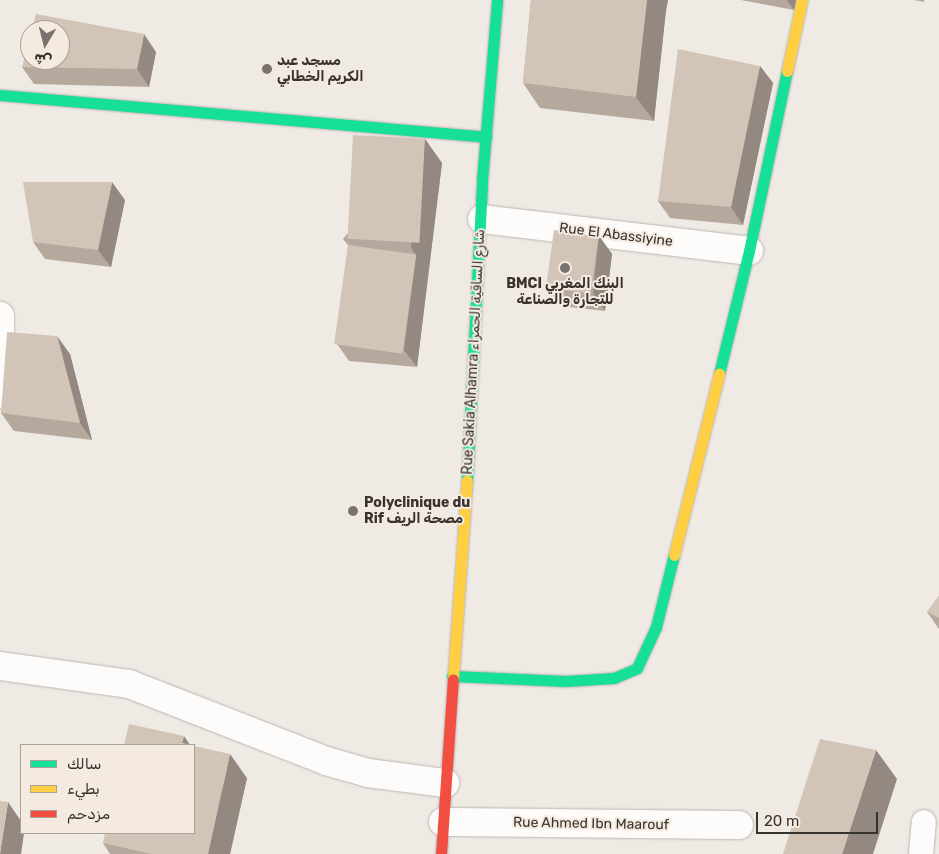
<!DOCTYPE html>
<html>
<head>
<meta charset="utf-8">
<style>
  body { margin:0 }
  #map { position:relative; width:939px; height:854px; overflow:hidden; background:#f0eae5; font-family:Rubik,"Noto Sans Arabic",sans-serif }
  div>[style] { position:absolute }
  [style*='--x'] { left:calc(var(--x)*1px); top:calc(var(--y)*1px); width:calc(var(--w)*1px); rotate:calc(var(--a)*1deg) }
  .roads { filter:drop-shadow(0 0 1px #bbb6b2) drop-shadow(0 0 1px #bbb6b2) }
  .lane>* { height:24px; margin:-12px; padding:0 12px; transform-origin:12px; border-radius:12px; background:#fdfcfb }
  .street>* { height:28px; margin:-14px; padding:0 14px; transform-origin:14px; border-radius:14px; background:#fdfcfb }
  .fast>* { height:11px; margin:-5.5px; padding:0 5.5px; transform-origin:5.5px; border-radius:5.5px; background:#16e098 }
  .slow>* { height:11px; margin:-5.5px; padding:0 5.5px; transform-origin:5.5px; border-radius:5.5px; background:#ffcf43 }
  .jam>* { height:11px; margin:-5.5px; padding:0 5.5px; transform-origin:5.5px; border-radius:5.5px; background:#f24e42 }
  .wall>* { inset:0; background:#b5a99d }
  .shaded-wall>* { inset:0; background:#938980 }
  .building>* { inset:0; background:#d2c4b7; transform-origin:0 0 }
  .dots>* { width:14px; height:14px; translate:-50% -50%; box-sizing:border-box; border:2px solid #f5eae0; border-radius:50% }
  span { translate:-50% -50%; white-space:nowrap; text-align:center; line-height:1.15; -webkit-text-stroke:4px #f5eae0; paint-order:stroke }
  .poi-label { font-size:14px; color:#37332f; font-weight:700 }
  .left { translate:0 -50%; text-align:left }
  .street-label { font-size:14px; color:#37332f }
  .legend { position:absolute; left:20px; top:744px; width:175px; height:90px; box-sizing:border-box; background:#f5eae0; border:1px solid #a9a199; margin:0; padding:6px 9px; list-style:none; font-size:15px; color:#37332f }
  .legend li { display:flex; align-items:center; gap:10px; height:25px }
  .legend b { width:25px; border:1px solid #a9a199 }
  .north { position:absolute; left:20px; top:20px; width:50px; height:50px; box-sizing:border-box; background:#f5eae0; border:1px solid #a9a199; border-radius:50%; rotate:188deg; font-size:14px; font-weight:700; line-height:20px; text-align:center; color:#37332f }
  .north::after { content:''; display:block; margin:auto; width:18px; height:22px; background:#78736f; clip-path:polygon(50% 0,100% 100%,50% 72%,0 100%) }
  .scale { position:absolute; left:756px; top:812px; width:122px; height:22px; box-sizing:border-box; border:2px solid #37332f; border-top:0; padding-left:6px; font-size:15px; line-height:18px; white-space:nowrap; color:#37332f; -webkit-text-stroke:4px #f5eae0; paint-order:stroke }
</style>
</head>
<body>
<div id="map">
  <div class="roads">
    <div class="lane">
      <i style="--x:921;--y:854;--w:32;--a:-85"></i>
    </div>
    <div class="street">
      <i style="--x:482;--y:219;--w:269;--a:6.8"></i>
      <i style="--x:0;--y:316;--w:78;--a:90"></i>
      <i style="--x:0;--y:666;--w:130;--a:7.9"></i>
      <i style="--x:129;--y:684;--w:212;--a:21.3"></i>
      <i style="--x:326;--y:761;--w:44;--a:15.9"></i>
      <i style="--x:368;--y:773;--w:78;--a:7.4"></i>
      <i style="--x:443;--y:822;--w:296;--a:0.6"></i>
    </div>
    <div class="fast">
      <i style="--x:0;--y:95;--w:488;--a:4.9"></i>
      <i style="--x:719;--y:374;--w:127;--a:-76.3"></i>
      <i style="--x:749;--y:251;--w:184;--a:-78.1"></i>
      <i style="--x:467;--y:480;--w:300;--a:-87.1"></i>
      <i style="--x:482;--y:180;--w:181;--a:-85.2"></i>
      <i style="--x:452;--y:676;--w:114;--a:2.5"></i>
      <i style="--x:566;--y:681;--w:48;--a:-3.6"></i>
      <i style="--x:614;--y:678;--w:25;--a:-23"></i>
      <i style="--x:637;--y:668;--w:45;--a:-65.1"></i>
      <i style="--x:656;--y:627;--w:74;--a:-76"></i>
    </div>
    <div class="slow">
      <i style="--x:787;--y:71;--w:73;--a:-78.1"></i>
      <i style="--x:674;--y:555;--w:187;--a:-76"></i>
      <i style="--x:453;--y:679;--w:199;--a:-86"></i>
    </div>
    <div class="jam">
      <i style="--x:441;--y:854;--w:175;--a:-86.1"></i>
    </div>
  </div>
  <div class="wall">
    <i style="clip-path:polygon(531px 0,668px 0,666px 10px,654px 121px,540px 108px,523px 83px)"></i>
    <i style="clip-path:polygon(741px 0,796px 0,794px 10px)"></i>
    <i style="clip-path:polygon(914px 0,924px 0,924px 2px)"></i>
    <i style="clip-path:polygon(156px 52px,149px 87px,34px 84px,22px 67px)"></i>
    <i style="clip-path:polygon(760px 66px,773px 83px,743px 225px,670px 218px,658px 201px)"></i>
    <i style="clip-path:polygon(425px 139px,442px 163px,417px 367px,349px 361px,337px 344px,348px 245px,343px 239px)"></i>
    <i style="clip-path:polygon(125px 200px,111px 267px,45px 259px,33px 242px)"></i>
    <i style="clip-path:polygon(599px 236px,612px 254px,605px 311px,560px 306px,547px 288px)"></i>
    <i style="clip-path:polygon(70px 354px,92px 440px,14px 431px,1px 413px)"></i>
    <i style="clip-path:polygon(939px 596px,939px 629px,927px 612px)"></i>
    <i style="clip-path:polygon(247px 778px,230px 854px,110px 854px,103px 843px)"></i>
  </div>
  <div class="shaded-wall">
    <i style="clip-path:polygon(647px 0,668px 0,666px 10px,654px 121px,636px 97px)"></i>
    <i style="clip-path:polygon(787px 0,796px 0,794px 10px)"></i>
    <i style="clip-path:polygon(144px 34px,156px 52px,149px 87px,137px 69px)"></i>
    <i style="clip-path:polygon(760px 66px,773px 83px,743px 225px,731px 207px)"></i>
    <i style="clip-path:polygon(425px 139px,442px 163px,417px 367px,404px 350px,416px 255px,411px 248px)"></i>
    <i style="clip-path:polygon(112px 182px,125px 200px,111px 267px,98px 250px)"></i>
    <i style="clip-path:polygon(599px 236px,612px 254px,605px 311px,593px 293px)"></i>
    <i style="clip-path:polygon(57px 336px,70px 354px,92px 440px,80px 423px)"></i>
    <i style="clip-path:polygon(184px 736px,190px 745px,182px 743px)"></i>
    <i style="clip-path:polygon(876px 750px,897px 779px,873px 854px,842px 854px)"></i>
    <i style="clip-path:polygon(230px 754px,247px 778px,230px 854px,208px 854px)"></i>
    <i style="clip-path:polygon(8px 802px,21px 821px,21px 833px,24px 833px,21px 854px,0 854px)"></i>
  </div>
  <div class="building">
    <i style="clip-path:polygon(531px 0,647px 0,636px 97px,523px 83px)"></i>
    <i style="clip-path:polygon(36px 14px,144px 34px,137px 69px,22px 67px,30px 36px,30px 60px,60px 60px,60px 30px,32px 30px)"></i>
    <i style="clip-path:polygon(678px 49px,760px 66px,731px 207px,658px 201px)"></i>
    <i style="left:353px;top:135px;width:72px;height:104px;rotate:3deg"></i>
    <i style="clip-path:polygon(23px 182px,112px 182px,98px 250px,33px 242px)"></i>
    <i style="left:554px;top:230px;width:45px;height:58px;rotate:8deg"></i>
    <i style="left:348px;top:245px;width:69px;height:100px;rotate:8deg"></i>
    <i style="clip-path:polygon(7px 332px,57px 336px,80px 423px,1px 413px)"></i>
    <i style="clip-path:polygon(939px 596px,939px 618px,927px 612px)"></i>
    <i style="clip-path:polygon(129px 724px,184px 736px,182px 743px,190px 745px,124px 745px)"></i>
    <i style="clip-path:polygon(820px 739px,876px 750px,842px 854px,783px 854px)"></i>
    <i style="clip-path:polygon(194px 746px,230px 754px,208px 854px,151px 854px,103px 843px,105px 833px,194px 833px)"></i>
    <i style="clip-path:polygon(0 801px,8px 802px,0 853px)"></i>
  </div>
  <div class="dots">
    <i style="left:267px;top:69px;background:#78736f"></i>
    <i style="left:565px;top:268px;background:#78736f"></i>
    <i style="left:353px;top:511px;background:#78736f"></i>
  </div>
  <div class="poi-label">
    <span class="left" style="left:277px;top:69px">مسجد عبد<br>الكريم الخطابي</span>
    <span style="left:565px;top:292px">BMCI البنك المغربي<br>للتجارة والصناعة</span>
    <span class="left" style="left:364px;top:511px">Polyclinique du<br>Rif مصحة الريف</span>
  </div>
  <div class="street-label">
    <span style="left:616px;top:235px;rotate:7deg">Rue El Abassiyine</span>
    <span style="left:474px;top:352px;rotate:-87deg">Rue Sakia Alhamra شارع الساقية الحمراء</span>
    <span style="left:591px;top:824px;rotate:1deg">Rue Ahmed Ibn Maarouf</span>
  </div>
  <ul class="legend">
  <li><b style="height:6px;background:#16e098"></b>سالك</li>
  <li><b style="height:6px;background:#ffcf43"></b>بطيء</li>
  <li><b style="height:6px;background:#f24e42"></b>مزدحم</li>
  </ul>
  <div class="north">ش</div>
  <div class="scale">20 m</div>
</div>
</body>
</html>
